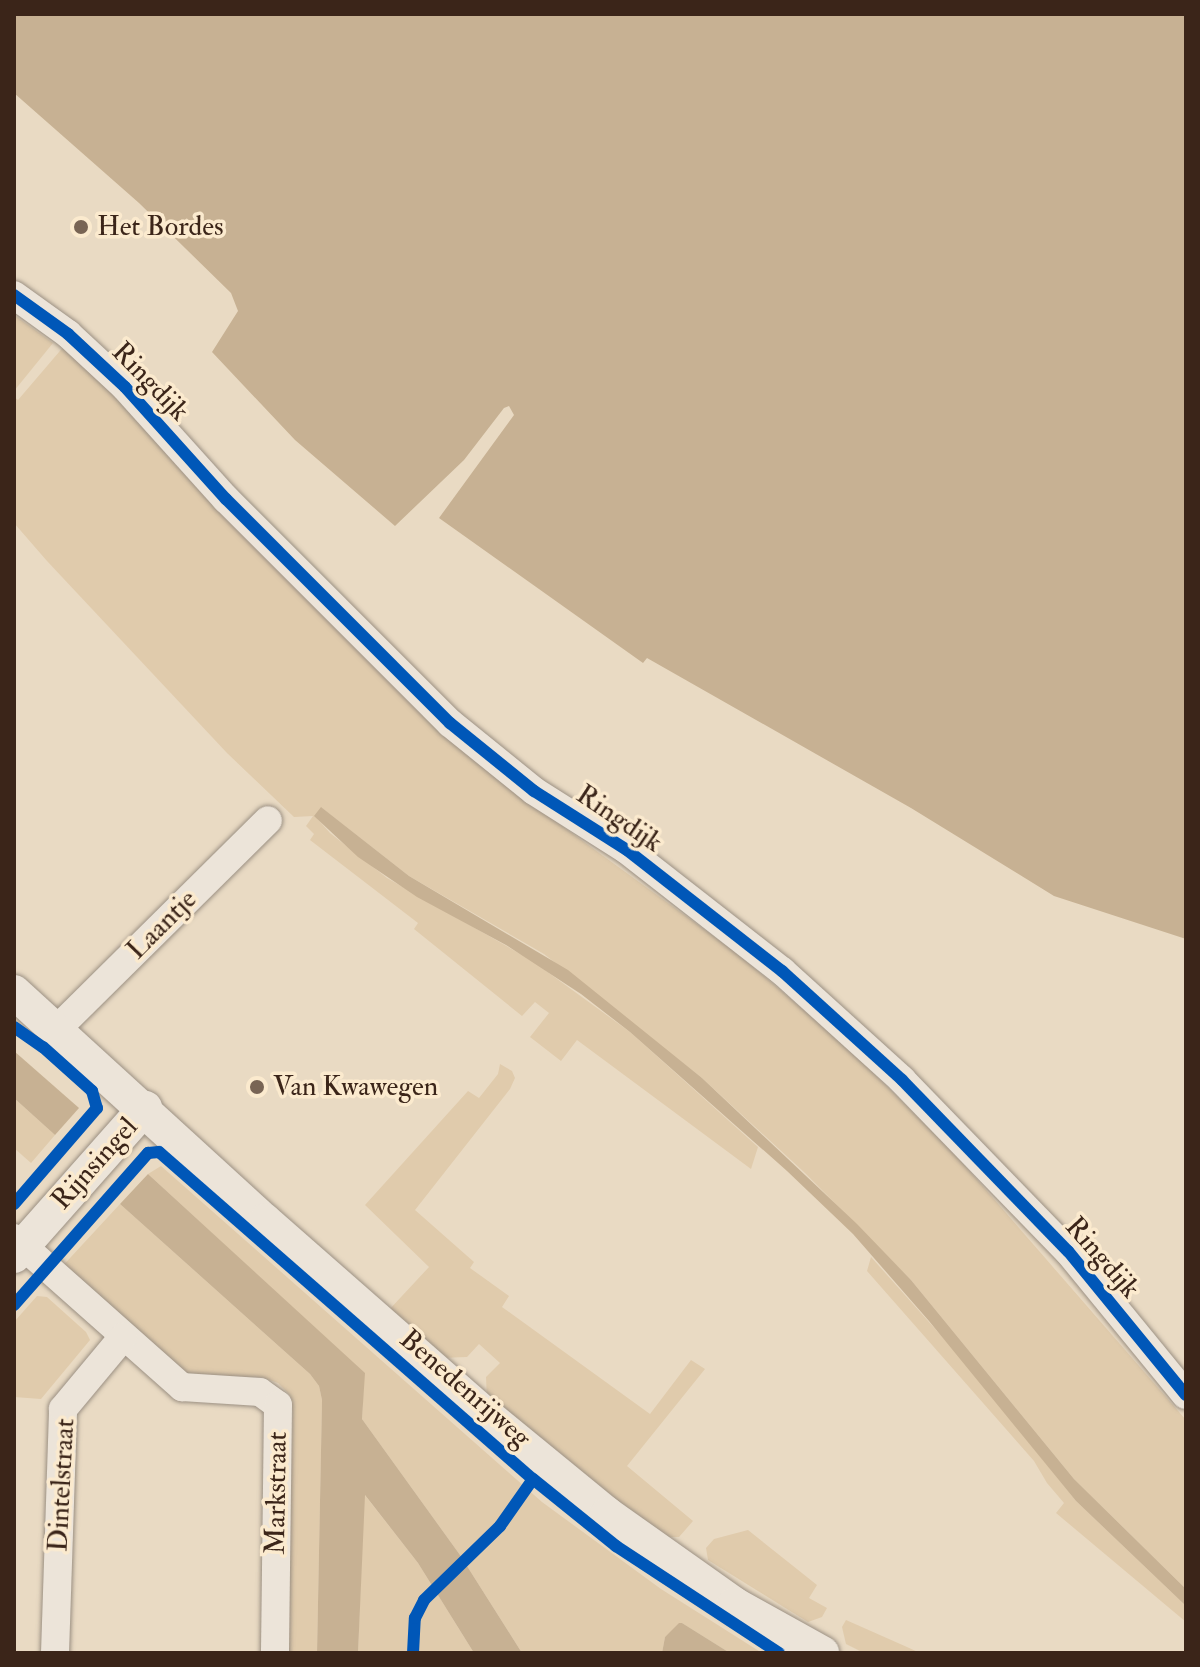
<!DOCTYPE html>
<html>
<head>
<meta charset="utf-8">
<style>
  body { margin:0 }
  #map { position:relative; width:1200px; height:1667px; overflow:hidden; background:#e9dac3; font-family:"IM FELL Double Pica",serif }
  div>[style] { position:absolute }
  [style*='--x'] { left:calc(var(--x)*1px); top:calc(var(--y)*1px); width:calc(var(--w)*1px); rotate:calc(var(--a)*1deg) }
  .green>* { inset:0; background:#e0cbac }
  .water>* { inset:0; background:#c7b193 }
  .roads { filter:drop-shadow(0 0 2px #9b9083) drop-shadow(0 0 2px #9b9083) }
  .minor>* { height:28px; margin:-14px; padding:0 14px; transform-origin:14px; border-radius:14px; background:#ece4d9 }
  .tertiary>* { height:34px; margin:-17px; padding:0 17px; transform-origin:17px; border-radius:17px; background:#ece4d9 }
  .cycleway>* { height:12px; margin:-6px; padding:0 6px; transform-origin:6px; border-radius:6px; background:#0057b8 }
  .dots>* { width:22px; height:22px; translate:-50% -50%; box-sizing:border-box; border:4px solid #fbeace; border-radius:50% }
  span { translate:-50% -50%; white-space:nowrap; text-align:center; line-height:1.15; -webkit-text-stroke:7px #fbeace; paint-order:stroke }
  .poi-label { font-size:28px; color:#3b2519 }
  .left { translate:0 -50%; text-align:left }
  .street-label { font-size:28px; color:#3b2519 }
  .frame { position:absolute; inset:0; border:16px solid #3b2519; pointer-events:none }
</style>
</head>
<body>
<div id="map">
  <div class="green">
    <i style="clip-path:polygon(14px 315px,53px 343px,14px 391px)"></i>
    <i style="clip-path:polygon(65px 345px,529px 802px,738px 954px,846px 1046px,953px 1152px,1186px 1420px,1186px 1589px,1074px 1479px,911px 1280px,805px 1173px,702px 1078px,544px 954px,409px 876px,322px 808px,315px 816px,330px 833px,387px 878px,531px 960px,630px 1032px,758px 1147px,751px 1169px,577px 1040px,561px 1061px,530px 1037px,549px 1013px,535px 1002px,522px 1016px,414px 929px,418px 923px,310px 840px,314px 834px,306px 826px,313px 816px,294px 817px,227px 753px,47px 561px,14px 523px,14px 397px,18px 400px)"></i>
    <i style="clip-path:polygon(500px 1064px,512px 1071px,515px 1078px,510px 1089px,415px 1210px,474px 1262px,470px 1268px,509px 1296px,502px 1307px,650px 1414px,691px 1360px,705px 1369px,627px 1466px,693px 1521px,679px 1537px,656px 1537px,487px 1400px,486px 1377px,500px 1363px,479px 1344px,467px 1357px,440px 1358px,388px 1311px,429px 1267px,365px 1205px,468px 1091px,479px 1098px,498px 1074px)"></i>
    <i style="clip-path:polygon(14px 1098px,55px 1135px,31px 1163px,14px 1148px)"></i>
    <i style="clip-path:polygon(161px 1166px,542px 1502px,661px 1589px,762px 1653px,730px 1653px,682px 1623px,665px 1637px,662px 1653px,522px 1653px,460px 1555px,362px 1419px,364px 1373px,148px 1174px)"></i>
    <i style="clip-path:polygon(120px 1204px,310px 1374px,319px 1386px,322px 1400px,317px 1653px,288px 1653px,293px 1412px,289px 1394px,278px 1383px,261px 1377px,199px 1377px,180px 1371px,58px 1271px)"></i>
    <i style="clip-path:polygon(871px 1257px,962px 1359px,1076px 1501px,1186px 1606px,1186px 1622px,1056px 1513px,1064px 1503px,1047px 1483px,1034px 1461px,867px 1271px)"></i>
    <i style="clip-path:polygon(37px 1296px,47px 1297px,86px 1332px,90px 1340px,41px 1399px,14px 1397px,14px 1322px)"></i>
    <i style="clip-path:polygon(364px 1494px,418px 1563px,474px 1653px,358px 1653px)"></i>
    <i style="clip-path:polygon(748px 1530px,817px 1585px,809px 1598px,827px 1608px,822px 1617px,808px 1622px,708px 1560px,706px 1548px,714px 1539px)"></i>
    <i style="clip-path:polygon(846px 1620px,907px 1647px,920px 1653px,864px 1653px,846px 1644px,842px 1627px)"></i>
  </div>
  <div class="water">
    <i style="clip-path:polygon(14px 14px,1186px 14px,1186px 939px,1054px 896px,911px 808px,647px 658px,643px 663px,439px 518px,514px 415px,509px 406px,504px 408px,464px 460px,395px 526px,295px 440px,212px 352px,238px 311px,231px 293px,139px 203px,14px 93px)"></i>
    <i style="clip-path:polygon(321px 807px,409px 876px,568px 970px,702px 1078px,857px 1224px,911px 1280px,1074px 1479px,1186px 1589px,1186px 1606px,1076px 1501px,929px 1321px,853px 1234px,787px 1171px,630px 1032px,581px 994px,506px 945px,417px 897px,358px 857px,314px 816px)"></i>
    <i style="clip-path:polygon(14px 1051px,79px 1108px,55px 1135px,14px 1098px)"></i>
    <i style="clip-path:polygon(148px 1174px,365px 1373px,362px 1419px,460px 1555px,522px 1653px,474px 1653px,418px 1563px,365px 1495px,358px 1653px,317px 1653px,322px 1400px,319px 1386px,310px 1374px,120px 1204px)"></i>
    <i style="clip-path:polygon(679px 1623px,682px 1623px,730px 1653px,662px 1653px,665px 1637px)"></i>
  </div>
  <div class="roads">
    <div class="minor">
      <i style="--x:14;--y:295;--w:67;--a:35.8"></i>
      <i style="--x:68;--y:334;--w:78;--a:42.9"></i>
      <i style="--x:125;--y:387;--w:151;--a:48"></i>
      <i style="--x:226;--y:499;--w:317;--a:45"></i>
      <i style="--x:450;--y:723;--w:108;--a:39"></i>
      <i style="--x:534;--y:791;--w:110;--a:32.4"></i>
      <i style="--x:627;--y:850;--w:197;--a:38"></i>
      <i style="--x:782;--y:971;--w:162;--a:42.2"></i>
      <i style="--x:902;--y:1080;--w:238;--a:45.9"></i>
      <i style="--x:1068;--y:1251;--w:186;--a:50.7"></i>
      <i style="--x:56;--y:1030;--w:298;--a:-44.7"></i>
      <i style="--x:14;--y:1238;--w:225;--a:41.6"></i>
      <i style="--x:182;--y:1387;--w:78;--a:3.7"></i>
      <i style="--x:260;--y:1392;--w:22;--a:36"></i>
      <i style="--x:278;--y:1405;--w:248;--a:90.7"></i>
      <i style="--x:55;--y:1653;--w:244;--a:-88.1"></i>
      <i style="--x:63;--y:1409;--w:94;--a:-50.2"></i>
    </div>
    <div class="tertiary">
      <i style="--x:14;--y:992;--w:340;--a:42.4"></i>
      <i style="--x:265;--y:1221;--w:293;--a:41.3"></i>
      <i style="--x:485;--y:1414;--w:158;--a:39.3"></i>
      <i style="--x:607;--y:1514;--w:156;--a:35.3"></i>
      <i style="--x:734;--y:1604;--w:101;--a:29.1"></i>
      <i style="--x:14;--y:1256;--w:198;--a:-48.5"></i>
    </div>
  </div>
  <div class="cycleway">
    <i style="--x:14;--y:295;--w:67;--a:35.8"></i>
    <i style="--x:68;--y:334;--w:78;--a:42.9"></i>
    <i style="--x:125;--y:387;--w:151;--a:48"></i>
    <i style="--x:226;--y:499;--w:317;--a:45"></i>
    <i style="--x:450;--y:723;--w:108;--a:39"></i>
    <i style="--x:534;--y:791;--w:110;--a:32.4"></i>
    <i style="--x:627;--y:850;--w:197;--a:38"></i>
    <i style="--x:782;--y:971;--w:162;--a:42.2"></i>
    <i style="--x:902;--y:1080;--w:238;--a:45.9"></i>
    <i style="--x:1068;--y:1251;--w:186;--a:50.7"></i>
    <i style="--x:14;--y:1027;--w:35;--a:35"></i>
    <i style="--x:43;--y:1047;--w:66;--a:41.9"></i>
    <i style="--x:92;--y:1091;--w:18;--a:74"></i>
    <i style="--x:97;--y:1108;--w:127;--a:130.8"></i>
    <i style="--x:14;--y:1305;--w:203;--a:-48.6"></i>
    <i style="--x:148;--y:1153;--w:11;--a:-5"></i>
    <i style="--x:159;--y:1152;--w:497;--a:41.2"></i>
    <i style="--x:533;--y:1479;--w:107;--a:38.9"></i>
    <i style="--x:616;--y:1546;--w:195;--a:33.3"></i>
    <i style="--x:413;--y:1653;--w:35;--a:-87"></i>
    <i style="--x:415;--y:1618;--w:20;--a:-63"></i>
    <i style="--x:424;--y:1600;--w:106;--a:-44.2"></i>
    <i style="--x:500;--y:1526;--w:57;--a:-54.9"></i>
  </div>
  <div class="dots">
    <i style="left:81px;top:227px;background:#786454"></i>
    <i style="left:257px;top:1087px;background:#786454"></i>
  </div>
  <div class="poi-label">
    <span class="left" style="left:97px;top:227px">Het Bordes</span>
    <span class="left" style="left:273px;top:1087px">Van Kwawegen</span>
  </div>
  <div class="street-label">
    <span style="left:150px;top:382px;rotate:46deg">Ringdijk</span>
    <span style="left:619px;top:819px;rotate:34deg">Ringdijk</span>
    <span style="left:162px;top:925px;rotate:-45deg">Laantje</span>
    <span style="left:95px;top:1164px;rotate:-48deg">Rijnsingel</span>
    <span style="left:1102px;top:1258px;rotate:49deg">Ringdijk</span>
    <span style="left:465px;top:1389px;rotate:41deg">Benedenrijweg</span>
    <span style="left:62px;top:1485px;rotate:-87deg">Dintelstraat</span>
    <span style="left:277px;top:1493px;rotate:-89deg">Markstraat</span>
  </div>
  <div class="frame"></div>
</div>
</body>
</html>
